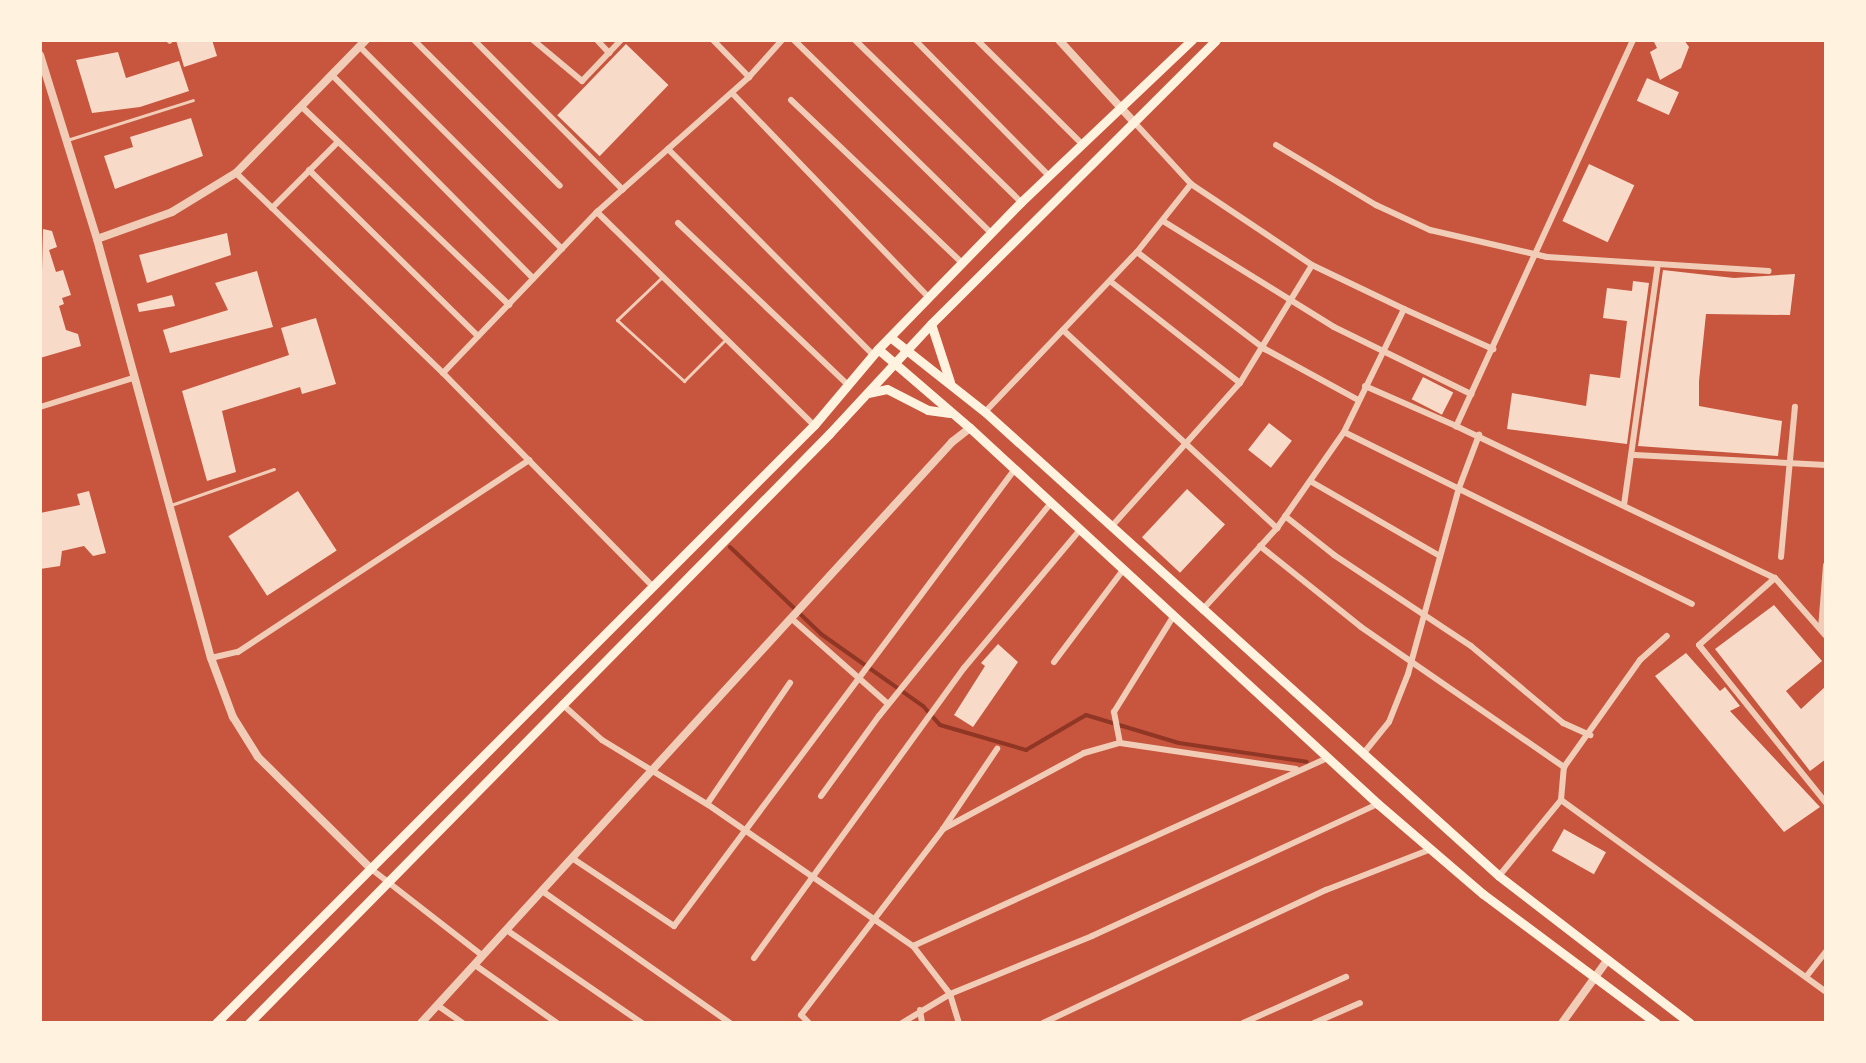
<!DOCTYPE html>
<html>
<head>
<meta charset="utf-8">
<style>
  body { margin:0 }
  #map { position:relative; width:1866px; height:1063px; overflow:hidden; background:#c8553d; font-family:Rubik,sans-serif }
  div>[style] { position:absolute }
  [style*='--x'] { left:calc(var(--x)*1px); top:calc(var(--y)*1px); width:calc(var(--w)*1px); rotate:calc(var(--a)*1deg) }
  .stream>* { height:4px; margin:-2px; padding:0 2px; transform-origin:2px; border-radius:2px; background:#8f3625 }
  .building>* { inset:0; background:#f7dbc8; transform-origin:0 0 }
  .service>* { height:3px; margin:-1.5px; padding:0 1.5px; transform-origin:1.5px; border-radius:1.5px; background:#f1ccb7 }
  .minor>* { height:6px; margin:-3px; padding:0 3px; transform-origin:3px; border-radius:3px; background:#f1ccb7 }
  .tertiary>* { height:8px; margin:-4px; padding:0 4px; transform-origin:4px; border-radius:4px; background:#f1ccb7 }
  .secondary>* { height:9px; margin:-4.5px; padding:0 4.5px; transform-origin:4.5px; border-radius:4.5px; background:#fff3e0 }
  span { translate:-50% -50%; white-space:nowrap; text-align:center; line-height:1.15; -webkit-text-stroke:6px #fff3e0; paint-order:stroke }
  .frame { position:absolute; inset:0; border:42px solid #fff3e0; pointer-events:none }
</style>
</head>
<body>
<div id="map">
  <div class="stream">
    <i style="--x:730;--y:547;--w:126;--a:43.7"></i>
    <i style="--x:821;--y:634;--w:125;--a:35.2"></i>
    <i style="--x:923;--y:706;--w:25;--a:48"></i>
    <i style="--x:940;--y:725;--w:90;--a:16.2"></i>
    <i style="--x:1026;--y:750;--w:69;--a:-30.3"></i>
    <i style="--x:1086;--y:715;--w:97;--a:16.8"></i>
    <i style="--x:1179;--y:743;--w:129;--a:8.4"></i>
  </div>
  <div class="building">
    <i style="clip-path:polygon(176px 40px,212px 40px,217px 56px,184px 67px)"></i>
    <i style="clip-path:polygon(1684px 40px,1689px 47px,1681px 68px,1660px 80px,1650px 52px,1657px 48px,1654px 42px)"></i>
    <i style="left:626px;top:44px;width:59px;height:99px;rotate:44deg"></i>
    <i style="clip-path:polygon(118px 52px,126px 78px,179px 61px,189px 91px,140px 107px,92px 113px,76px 60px)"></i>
    <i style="left:1647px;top:78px;width:35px;height:25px;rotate:24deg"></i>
    <i style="clip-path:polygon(191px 118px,203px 156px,115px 189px,104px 156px,133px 147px,130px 137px)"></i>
    <i style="left:1589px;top:164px;width:50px;height:63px;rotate:25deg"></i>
    <i style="clip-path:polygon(43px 229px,52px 231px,57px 247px,49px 250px,56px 272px,63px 270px,71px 295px,62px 298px,64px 304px,59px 306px,66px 330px,78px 334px,81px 346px,40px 358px)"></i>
    <i style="clip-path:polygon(227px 233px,231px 255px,147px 283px,139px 255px)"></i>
    <i style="clip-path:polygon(1663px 270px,1734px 278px,1795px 274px,1790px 315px,1706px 314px,1699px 381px,1699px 406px,1782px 421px,1778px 456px,1638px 446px)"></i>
    <i style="clip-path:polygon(257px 271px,273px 327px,170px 353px,163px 330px,228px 310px,215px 283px)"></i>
    <i style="clip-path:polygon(1633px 281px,1649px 283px,1627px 444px,1507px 429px,1512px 393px,1586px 406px,1590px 374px,1620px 378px,1627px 321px,1603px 318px,1607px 288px,1632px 291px)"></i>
    <i style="clip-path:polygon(172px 295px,175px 306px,139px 312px,137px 304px)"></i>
    <i style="clip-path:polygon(316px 318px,336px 384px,302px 394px,300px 387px,222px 411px,236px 472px,207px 481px,182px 391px,289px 355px,281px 328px)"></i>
    <i style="left:1423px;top:377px;width:34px;height:25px;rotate:27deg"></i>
    <i style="left:1269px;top:423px;width:29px;height:34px;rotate:38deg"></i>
    <i style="left:1187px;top:489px;width:52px;height:66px;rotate:43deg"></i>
    <i style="clip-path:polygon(89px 491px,106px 553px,93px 556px,84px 546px,62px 551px,60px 566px,40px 569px,40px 513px,80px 505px,77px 494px)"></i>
    <i style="left:298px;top:491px;width:71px;height:83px;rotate:57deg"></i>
    <i style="clip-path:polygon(1774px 605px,1822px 661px,1786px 691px,1801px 709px,1826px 686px,1826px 759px,1810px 771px,1715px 649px)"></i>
    <i style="clip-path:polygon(998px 644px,1018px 662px,973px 727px,954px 715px,985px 666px,981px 663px)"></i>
    <i style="clip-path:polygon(1686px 653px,1720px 691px,1725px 687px,1740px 706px,1730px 711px,1820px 807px,1784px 832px,1655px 676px)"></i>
    <i style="left:1564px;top:829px;width:48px;height:25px;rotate:29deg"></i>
  </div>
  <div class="service">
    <i style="--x:67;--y:140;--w:132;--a:-17.6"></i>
    <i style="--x:661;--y:278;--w:61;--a:136.3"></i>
    <i style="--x:617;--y:320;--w:91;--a:42.3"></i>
    <i style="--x:684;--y:381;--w:59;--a:-45"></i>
    <i style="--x:171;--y:505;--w:109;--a:-19.3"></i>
  </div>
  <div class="minor">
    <i style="--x:169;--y:40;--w:1;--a:45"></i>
    <i style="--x:414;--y:40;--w:206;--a:45"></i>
    <i style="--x:474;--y:40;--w:211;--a:45.2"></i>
    <i style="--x:533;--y:40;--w:64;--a:39.9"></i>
    <i style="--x:582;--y:81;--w:57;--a:-46.4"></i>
    <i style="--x:597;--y:40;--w:18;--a:47"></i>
    <i style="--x:713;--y:40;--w:52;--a:45.8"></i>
    <i style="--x:794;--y:40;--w:276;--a:44.4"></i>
    <i style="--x:855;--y:40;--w:232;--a:44.3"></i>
    <i style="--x:915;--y:40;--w:192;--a:45.4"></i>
    <i style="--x:977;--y:40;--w:148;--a:44.7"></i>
    <i style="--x:1633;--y:40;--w:425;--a:114.6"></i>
    <i style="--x:1456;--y:426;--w:353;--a:25.5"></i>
    <i style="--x:1775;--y:578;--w:77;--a:48.7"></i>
    <i style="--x:359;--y:46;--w:287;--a:45"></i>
    <i style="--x:332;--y:75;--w:286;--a:45.3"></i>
    <i style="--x:732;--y:93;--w:283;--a:46.1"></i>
    <i style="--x:791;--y:100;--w:236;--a:43.6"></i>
    <i style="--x:301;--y:106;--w:288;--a:43.7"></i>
    <i style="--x:1134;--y:122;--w:84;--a:47.4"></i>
    <i style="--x:1191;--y:184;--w:146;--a:33.8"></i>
    <i style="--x:1312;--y:265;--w:102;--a:25.6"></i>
    <i style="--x:1404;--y:309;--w:137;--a:116"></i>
    <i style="--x:1344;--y:432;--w:117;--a:124.9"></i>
    <i style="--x:1277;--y:528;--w:111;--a:132.4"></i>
    <i style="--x:1276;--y:145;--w:117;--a:31"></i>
    <i style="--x:1376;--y:205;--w:60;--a:24.8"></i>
    <i style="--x:1430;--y:230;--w:120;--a:13"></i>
    <i style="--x:1547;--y:257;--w:222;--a:3.6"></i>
    <i style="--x:668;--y:149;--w:291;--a:45.1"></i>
    <i style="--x:309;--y:170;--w:237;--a:44.5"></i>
    <i style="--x:236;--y:173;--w:288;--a:44"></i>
    <i style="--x:443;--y:373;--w:297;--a:45.5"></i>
    <i style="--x:272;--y:208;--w:93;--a:-45"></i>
    <i style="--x:597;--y:212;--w:304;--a:44.5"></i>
    <i style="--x:1163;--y:221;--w:201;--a:31.8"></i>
    <i style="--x:1334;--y:327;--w:153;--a:26.1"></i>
    <i style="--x:678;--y:223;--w:235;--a:43.6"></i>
    <i style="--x:1137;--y:252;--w:161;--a:37.2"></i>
    <i style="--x:1265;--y:349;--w:106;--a:28.7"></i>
    <i style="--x:1110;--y:281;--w:165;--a:38.1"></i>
    <i style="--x:1404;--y:309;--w:98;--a:24.2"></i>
    <i style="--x:1063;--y:330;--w:292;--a:42.8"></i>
    <i style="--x:443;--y:373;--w:223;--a:-46.3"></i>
    <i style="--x:597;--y:212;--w:203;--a:-41.6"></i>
    <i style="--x:749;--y:77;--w:50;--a:-48.3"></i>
    <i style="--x:1365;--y:386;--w:99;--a:23.7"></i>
    <i style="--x:40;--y:407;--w:97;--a:-17.3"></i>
    <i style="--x:985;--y:412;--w:221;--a:-46.5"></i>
    <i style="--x:1137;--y:252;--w:87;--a:-51.5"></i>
    <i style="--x:1344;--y:432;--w:388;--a:26.3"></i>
    <i style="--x:1635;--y:455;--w:191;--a:3"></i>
    <i style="--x:1310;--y:481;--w:150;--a:30"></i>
    <i style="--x:1624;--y:505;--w:243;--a:-82"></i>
    <i style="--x:1285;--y:516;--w:63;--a:38.5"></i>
    <i style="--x:1334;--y:555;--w:164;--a:33.6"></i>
    <i style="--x:1471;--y:646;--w:120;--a:39.9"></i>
    <i style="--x:1563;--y:723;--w:30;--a:24"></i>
    <i style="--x:1112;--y:526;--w:192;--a:-48.2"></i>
    <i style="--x:1240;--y:383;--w:138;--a:-58.6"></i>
    <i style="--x:1260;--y:546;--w:129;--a:38.7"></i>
    <i style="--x:1361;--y:627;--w:247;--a:34.6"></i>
    <i style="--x:1781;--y:557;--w:151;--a:-84.7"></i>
    <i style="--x:1775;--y:578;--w:101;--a:138.6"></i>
    <i style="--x:1699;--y:645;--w:203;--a:51.2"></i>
    <i style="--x:792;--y:619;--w:128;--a:41.5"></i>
    <i style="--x:1821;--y:629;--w:64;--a:-85.5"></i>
    <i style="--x:211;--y:658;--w:28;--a:-13"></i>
    <i style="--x:238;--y:652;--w:349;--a:-33.4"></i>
    <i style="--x:1054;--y:662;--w:115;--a:-53.1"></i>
    <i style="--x:562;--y:704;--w:54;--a:42"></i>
    <i style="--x:602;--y:740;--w:123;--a:31.4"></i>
    <i style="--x:707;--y:804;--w:250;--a:34.6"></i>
    <i style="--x:913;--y:946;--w:61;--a:52.4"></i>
    <i style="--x:950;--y:994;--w:30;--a:73"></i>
    <i style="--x:1120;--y:743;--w:32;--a:-101"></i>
    <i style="--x:1114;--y:712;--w:112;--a:-58.2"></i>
    <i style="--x:1363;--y:754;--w:41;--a:-50.9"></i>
    <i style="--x:1389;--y:722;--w:52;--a:-68.4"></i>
    <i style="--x:1408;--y:674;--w:193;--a:-74.7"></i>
    <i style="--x:1459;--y:488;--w:57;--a:-69.3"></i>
    <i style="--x:821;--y:796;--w:99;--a:-54.1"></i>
    <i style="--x:879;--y:716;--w:274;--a:-51.1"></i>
    <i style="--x:1561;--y:800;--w:327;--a:35.9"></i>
    <i style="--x:707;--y:804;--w:147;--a:-55.6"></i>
    <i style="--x:943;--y:829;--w:160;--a:-28.3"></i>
    <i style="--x:1084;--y:753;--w:37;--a:-16"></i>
    <i style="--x:1120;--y:743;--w:178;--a:8.4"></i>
    <i style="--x:575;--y:860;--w:119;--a:33.7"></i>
    <i style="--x:674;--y:926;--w:570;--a:-53.27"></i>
    <i style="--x:370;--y:868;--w:143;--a:37.9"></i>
    <i style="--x:1499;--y:876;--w:98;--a:-50.8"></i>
    <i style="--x:1561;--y:800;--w:33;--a:-85"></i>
    <i style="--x:1564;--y:767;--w:131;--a:-54.6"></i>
    <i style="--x:1640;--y:660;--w:36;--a:-42"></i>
    <i style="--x:545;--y:893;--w:226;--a:35.1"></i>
    <i style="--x:508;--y:931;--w:163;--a:34.5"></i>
    <i style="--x:913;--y:946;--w:455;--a:-24.4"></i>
    <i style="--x:754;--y:958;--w:358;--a:-54.1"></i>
    <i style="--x:964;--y:668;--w:180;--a:-50"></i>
    <i style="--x:475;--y:965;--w:100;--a:35.3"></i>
    <i style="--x:1806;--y:977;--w:33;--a:-52"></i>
    <i style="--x:437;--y:1005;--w:32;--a:35"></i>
    <i style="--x:920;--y:1010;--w:13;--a:81"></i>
    <i style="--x:809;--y:1023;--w:11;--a:-135"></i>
    <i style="--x:801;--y:1015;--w:234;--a:-52.6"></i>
    <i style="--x:943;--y:829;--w:97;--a:-56"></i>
    <i style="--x:902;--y:1023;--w:56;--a:-31.1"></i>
    <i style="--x:950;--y:994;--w:153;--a:-22.2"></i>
    <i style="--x:1092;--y:936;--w:315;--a:-24.8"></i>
    <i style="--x:1043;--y:1023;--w:313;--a:-25.2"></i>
    <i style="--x:1326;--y:890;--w:113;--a:-21.3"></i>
    <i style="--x:1243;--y:1023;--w:113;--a:-24.1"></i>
    <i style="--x:1314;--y:1023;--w:50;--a:-23.5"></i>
  </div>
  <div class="tertiary">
    <i style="--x:1059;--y:40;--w:111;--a:47.6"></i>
    <i style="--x:40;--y:55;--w:193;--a:72.8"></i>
    <i style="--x:97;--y:239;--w:434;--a:74.8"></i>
    <i style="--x:211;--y:658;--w:63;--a:69.6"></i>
    <i style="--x:233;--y:717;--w:47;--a:58"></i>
    <i style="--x:258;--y:757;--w:158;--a:44.7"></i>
    <i style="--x:97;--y:239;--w:80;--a:-19.8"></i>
    <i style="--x:172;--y:212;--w:75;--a:-31.4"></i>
    <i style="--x:236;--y:173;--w:186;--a:-45.7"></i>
    <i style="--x:421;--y:1023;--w:787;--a:-47.57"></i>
    <i style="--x:952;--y:442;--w:23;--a:-38"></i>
    <i style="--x:1562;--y:1023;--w:75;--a:-54.2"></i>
  </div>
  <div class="secondary">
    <i style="--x:931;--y:324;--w:61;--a:71.9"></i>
    <i style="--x:890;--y:337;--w:121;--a:38.3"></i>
    <i style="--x:985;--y:412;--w:692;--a:42.07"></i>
    <i style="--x:1499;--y:876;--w:241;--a:37.6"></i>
    <i style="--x:878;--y:349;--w:121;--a:40.7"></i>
    <i style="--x:970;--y:428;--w:555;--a:42.66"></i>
    <i style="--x:1378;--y:804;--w:138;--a:40.6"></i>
    <i style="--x:1483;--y:894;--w:216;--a:36.7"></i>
    <i style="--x:868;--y:393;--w:19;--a:-12"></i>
    <i style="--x:887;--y:389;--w:46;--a:27.1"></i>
    <i style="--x:928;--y:410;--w:22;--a:8"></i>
    <i style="--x:216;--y:1023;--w:846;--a:-45"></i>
    <i style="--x:814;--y:425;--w:99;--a:-49.9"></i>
    <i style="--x:878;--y:349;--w:205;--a:-45.8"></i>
    <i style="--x:1021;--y:202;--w:236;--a:-43.5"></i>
    <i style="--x:249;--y:1023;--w:827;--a:-45.44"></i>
    <i style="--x:829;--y:434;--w:150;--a:-47.2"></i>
    <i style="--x:931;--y:324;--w:402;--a:-44.9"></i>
  </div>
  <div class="frame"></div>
</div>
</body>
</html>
